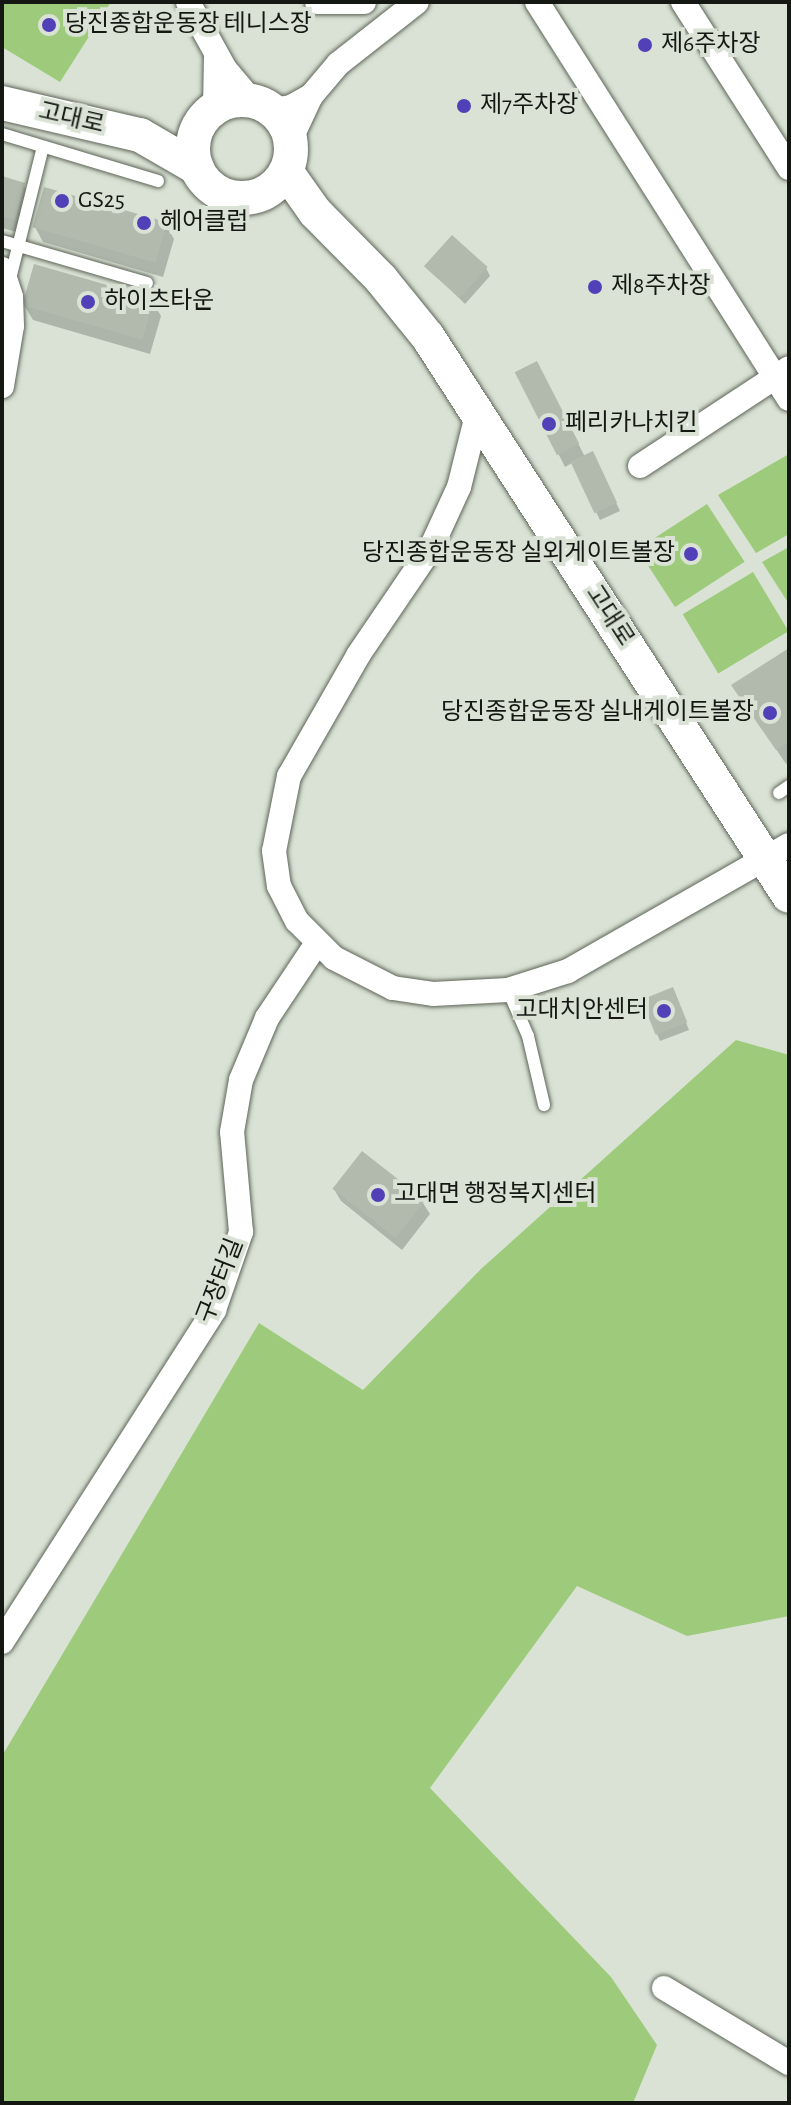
<!DOCTYPE html>
<html>
<head>
<meta charset="utf-8">
<style>
  body { margin:0 }
  #map { position:relative; width:791px; height:2105px; overflow:hidden; background:#d9e2d4; font-family:"Alegreya Sans","Noto Sans KR",sans-serif }
  div>[style] { position:absolute }
  [style*='--x'] { left:calc(var(--x)*1px); top:calc(var(--y)*1px); width:calc(var(--w)*1px); rotate:calc(var(--a)*1deg) }
  .green>* { inset:0; background:#9dcb7b; transform-origin:0 0 }
  .shadow>* { inset:0; background:#0003 }
  .building>* { inset:0; background:#b2baad; transform-origin:0 0 }
  .roads { filter:drop-shadow(0 0 2px #5e6559) drop-shadow(0 0 2px #5e6559) }
  .lane>* { height:12px; margin:-6px; padding:0 6px; transform-origin:6px; border-radius:6px; background:#fff }
  .street>* { height:24px; margin:-12px; padding:0 12px; transform-origin:12px; border-radius:12px; background:#fff }
  .secondary>* { height:34px; margin:-17px; padding:0 17px; transform-origin:17px; border-radius:17px; background:#fff }
  .secondary>.ring { margin:-17px; padding:0; box-sizing:content-box; background:none; border:34px solid #fff; border-radius:50% }
  .dots>* { width:22px; height:22px; translate:-50% -50%; box-sizing:border-box; border:4px solid #d9e2d4; border-radius:50% }
  span { translate:-50% -50%; white-space:nowrap; text-align:center; line-height:1.15; -webkit-text-stroke:8px #d9e2d4; paint-order:stroke }
  .poi-label { font-size:24px; color:#141712 }
  .left { translate:0 -50%; text-align:left }
  .right { translate:-100% -50%; text-align:right }
  .street-label { font-size:24px; color:#141712 }
  .frame { position:absolute; inset:0; border:4px solid #141712; pointer-events:none }
</style>
</head>
<body>
<div id="map">
  <div class="green">
    <i style="clip-path:polygon(2px 2px,111px 2px,60px 82px,2px 47px)"></i>
    <i style="clip-path:polygon(789px 454px,789px 534px,756px 553px,718px 495px)"></i>
    <i style="left:707px;top:504px;width:69px;height:83px;rotate:57deg"></i>
    <i style="clip-path:polygon(789px 547px,789px 604px,762px 562px)"></i>
    <i style="left:753px;top:572px;width:69px;height:82px;rotate:59deg"></i>
    <i style="clip-path:polygon(736px 1040px,789px 1055px,789px 1616px,687px 1636px,577px 1586px,430px 1788px,611px 1977px,657px 2045px,633px 2103px,2px 2103px,2px 1756px,259px 1323px,363px 1390px,481px 1269px)"></i>
  </div>
  <div class="shadow">
    <i style="clip-path:polygon(2px 178px,23px 184px,32px 200px,23px 234px,2px 228px)"></i>
    <i style="clip-path:polygon(165px 224px,174px 239px,163px 277px,43px 242px,35px 227px)"></i>
    <i style="clip-path:polygon(427px 266px,486px 268px,490px 276px,465px 304px)"></i>
    <i style="clip-path:polygon(152px 301px,161px 316px,150px 354px,33px 320px,24px 305px)"></i>
    <i style="clip-path:polygon(516px 373px,543px 374px,585px 457px,596px 461px,620px 511px,600px 520px,572px 463px,565px 467px,559px 455px)"></i>
    <i style="clip-path:polygon(789px 650px,789px 762px,786px 764px,743px 700px)"></i>
    <i style="clip-path:polygon(676px 997px,689px 1030px,660px 1041px,643px 1000px)"></i>
    <i style="clip-path:polygon(334px 1189px,423px 1203px,430px 1214px,402px 1250px,341px 1201px)"></i>
  </div>
  <div class="building">
    <i style="clip-path:polygon(2px 176px,25px 183px,15px 220px,2px 216px)"></i>
    <i style="left:44px;top:187px;width:128px;height:42px;rotate:16deg"></i>
    <i style="left:452px;top:235px;width:48px;height:42px;rotate:42deg"></i>
    <i style="left:34px;top:264px;width:125px;height:43px;rotate:16deg"></i>
    <i style="left:537px;top:361px;width:93px;height:25px;rotate:63deg"></i>
    <i style="left:593px;top:451px;width:57px;height:25px;rotate:65deg"></i>
    <i style="clip-path:polygon(789px 648px,789px 742px,776px 750px,731px 685px)"></i>
    <i style="left:673px;top:987px;width:38px;height:34px;rotate:68deg"></i>
    <i style="left:362px;top:1151px;width:80px;height:48px;rotate:38deg"></i>
  </div>
  <div class="roads">
    <div class="lane">
      <i style="--x:2;--y:134;--w:163;--a:16.8"></i>
      <i style="--x:2;--y:241;--w:151;--a:16.2"></i>
      <i style="--x:10;--y:279;--w:136;--a:-76"></i>
      <i style="--x:779;--y:793;--w:12;--a:-35"></i>
      <i style="--x:508;--y:990;--w:50;--a:66.5"></i>
      <i style="--x:528;--y:1036;--w:71;--a:76.9"></i>
    </div>
    <div class="street">
      <i style="--x:188;--y:2;--w:77;--a:61.1"></i>
      <i style="--x:225;--y:69;--w:42;--a:49.8"></i>
      <i style="--x:317;--y:2;--w:47;--a:0"></i>
      <i style="--x:537;--y:2;--w:470;--a:57.6"></i>
      <i style="--x:683;--y:2;--w:197;--a:57.4"></i>
      <i style="--x:215;--y:108;--w:54;--a:-88.9"></i>
      <i style="--x:272;--y:110;--w:19;--a:-9"></i>
      <i style="--x:291;--y:107;--w:23;--a:-29"></i>
      <i style="--x:290;--y:141;--w:50;--a:-65"></i>
      <i style="--x:311;--y:96;--w:42;--a:-49.8"></i>
      <i style="--x:338;--y:64;--w:100;--a:-38.1"></i>
      <i style="--x:2;--y:269;--w:29;--a:72"></i>
      <i style="--x:11;--y:297;--w:29;--a:88"></i>
      <i style="--x:12;--y:326;--w:61;--a:99.5"></i>
      <i style="--x:478;--y:411;--w:78;--a:104"></i>
      <i style="--x:459;--y:487;--w:67;--a:114.7"></i>
      <i style="--x:431;--y:548;--w:128;--a:124.2"></i>
      <i style="--x:359;--y:654;--w:141;--a:119.8"></i>
      <i style="--x:289;--y:776;--w:76;--a:101.3"></i>
      <i style="--x:274;--y:851;--w:35;--a:82"></i>
      <i style="--x:279;--y:886;--w:39;--a:63"></i>
      <i style="--x:297;--y:921;--w:52;--a:45"></i>
      <i style="--x:334;--y:958;--w:66;--a:27"></i>
      <i style="--x:393;--y:988;--w:40;--a:8.5"></i>
      <i style="--x:433;--y:994;--w:75;--a:-3.1"></i>
      <i style="--x:508;--y:990;--w:63;--a:-17.6"></i>
      <i style="--x:568;--y:971;--w:254;--a:-29.7"></i>
      <i style="--x:640;--y:466;--w:178;--a:-33.3"></i>
      <i style="--x:2;--y:1642;--w:394;--a:-57.4"></i>
      <i style="--x:214;--y:1310;--w:83;--a:-70.9"></i>
      <i style="--x:241;--y:1232;--w:100;--a:-95.1"></i>
      <i style="--x:232;--y:1132;--w:53;--a:-80.2"></i>
      <i style="--x:241;--y:1080;--w:67;--a:-67.2"></i>
      <i style="--x:267;--y:1018;--w:90;--a:-56.3"></i>
      <i style="--x:664;--y:1988;--w:146;--a:31"></i>
    </div>
    <div class="secondary">
      <i class="ring" style="left:193px;top:100px;width:64px;height:64px"></i>
      <i style="--x:2;--y:103;--w:142;--a:13.1"></i>
      <i style="--x:140;--y:135;--w:66;--a:30.1"></i>
      <i style="--x:286;--y:171;--w:50;--a:54.7"></i>
      <i style="--x:315;--y:212;--w:94;--a:45.4"></i>
      <i style="--x:381;--y:279;--w:75;--a:51"></i>
      <i style="--x:428;--y:337;--w:665;--a:57.15"></i>
    </div>
  </div>
  <div class="dots">
    <i style="left:49px;top:25px;background:#5140b8"></i>
    <i style="left:645px;top:45px;background:#5140b8"></i>
    <i style="left:464px;top:106px;background:#5140b8"></i>
    <i style="left:62px;top:201px;background:#5140b8"></i>
    <i style="left:144px;top:223px;background:#5140b8"></i>
    <i style="left:595px;top:287px;background:#5140b8"></i>
    <i style="left:88px;top:302px;background:#5140b8"></i>
    <i style="left:549px;top:424px;background:#5140b8"></i>
    <i style="left:691px;top:554px;background:#5140b8"></i>
    <i style="left:770px;top:713px;background:#5140b8"></i>
    <i style="left:664px;top:1011px;background:#5140b8"></i>
    <i style="left:378px;top:1195px;background:#5140b8"></i>
  </div>
  <div class="poi-label">
    <span class="left" style="left:65px;top:25px">당진종합운동장 테니스장</span>
    <span class="left" style="left:661px;top:45px">제6주차장</span>
    <span class="left" style="left:480px;top:106px">제7주차장</span>
    <span class="left" style="left:78px;top:201px">GS25</span>
    <span class="left" style="left:160px;top:223px">헤어클럽</span>
    <span class="left" style="left:611px;top:287px">제8주차장</span>
    <span class="left" style="left:104px;top:302px">하이츠타운</span>
    <span class="left" style="left:565px;top:424px">페리카나치킨</span>
    <span class="right" style="left:675px;top:554px">당진종합운동장 실외게이트볼장</span>
    <span class="right" style="left:754px;top:713px">당진종합운동장 실내게이트볼장</span>
    <span class="right" style="left:648px;top:1011px">고대치안센터</span>
    <span class="left" style="left:394px;top:1195px">고대면 행정복지센터</span>
  </div>
  <div class="street-label">
    <span style="left:71px;top:119px;rotate:13deg">고대로</span>
    <span style="left:609px;top:616px;rotate:57deg">고대로</span>
    <span style="left:221px;top:1281px;rotate:-69deg">구장터길</span>
  </div>
  <div class="frame"></div>
</div>
</body>
</html>
